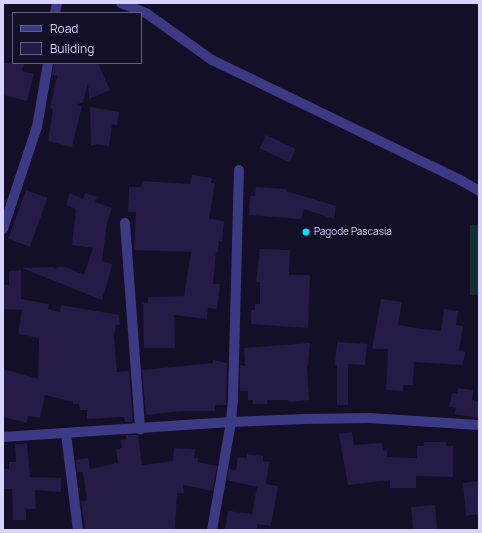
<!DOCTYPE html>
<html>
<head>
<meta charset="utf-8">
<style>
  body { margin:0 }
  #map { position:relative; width:482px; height:533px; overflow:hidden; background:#130f26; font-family:Manrope,sans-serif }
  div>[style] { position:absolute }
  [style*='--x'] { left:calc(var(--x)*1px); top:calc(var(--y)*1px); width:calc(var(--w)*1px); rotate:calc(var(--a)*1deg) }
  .green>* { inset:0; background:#12302f; transform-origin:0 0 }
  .building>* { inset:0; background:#241b47; transform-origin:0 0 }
  .minor>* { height:10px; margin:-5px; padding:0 5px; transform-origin:5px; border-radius:5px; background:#3d3a85 }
  .dots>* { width:11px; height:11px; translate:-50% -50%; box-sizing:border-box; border:2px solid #130f26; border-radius:50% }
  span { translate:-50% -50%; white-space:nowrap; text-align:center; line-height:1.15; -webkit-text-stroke:3px #130f26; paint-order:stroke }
  .poi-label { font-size:10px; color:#d9d4ff }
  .left { translate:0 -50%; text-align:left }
  .frame { position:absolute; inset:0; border:4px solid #d9d4ff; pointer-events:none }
  .legend { position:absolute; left:12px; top:12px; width:130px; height:52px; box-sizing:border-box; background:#130f26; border:1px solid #625e7d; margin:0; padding:5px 7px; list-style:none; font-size:12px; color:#d9d4ff }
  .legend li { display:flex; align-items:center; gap:8px; height:20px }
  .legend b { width:20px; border:1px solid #625e7d }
</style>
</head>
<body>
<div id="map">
  <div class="green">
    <i style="left:479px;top:225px;width:70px;height:9px;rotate:90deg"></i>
  </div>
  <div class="building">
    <i style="clip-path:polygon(3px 63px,24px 63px,22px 71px,34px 74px,27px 101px,3px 95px)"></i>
    <i style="clip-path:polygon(54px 63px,98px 63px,110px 90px,89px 99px,88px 83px,83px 102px,76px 105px,82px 106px,72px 147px,48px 141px,53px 109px,50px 108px,57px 76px,52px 75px)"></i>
    <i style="clip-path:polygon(90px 107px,119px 112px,117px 125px,112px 124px,109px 147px,97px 144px,91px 146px)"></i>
    <i style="left:266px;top:135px;width:33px;height:15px;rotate:25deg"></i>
    <i style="clip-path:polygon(192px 175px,212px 178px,211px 183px,215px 183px,209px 219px,224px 221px,222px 242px,219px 241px,218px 253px,216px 252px,213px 284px,220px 284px,217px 309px,208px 308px,207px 319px,174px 315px,175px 348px,144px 348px,143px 303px,148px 303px,148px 297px,184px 296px,191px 252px,134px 250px,136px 212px,128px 212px,129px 187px,141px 187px,143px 181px,190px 184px)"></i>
    <i style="clip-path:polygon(256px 187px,286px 189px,286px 191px,336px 206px,334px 219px,304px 209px,301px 219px,249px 215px,250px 196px,255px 196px)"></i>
    <i style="left:26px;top:190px;width:23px;height:52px;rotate:20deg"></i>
    <i style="clip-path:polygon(70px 193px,83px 199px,85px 193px,97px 197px,95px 202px,112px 208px,107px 223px,102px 261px,112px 264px,111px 270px,102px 300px,22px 268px,51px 267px,56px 269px,57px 267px,66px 267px,84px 275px,93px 248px,72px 245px,76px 209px,66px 205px)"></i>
    <i style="clip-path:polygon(260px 249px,290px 250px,289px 275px,310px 275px,308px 328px,251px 324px,251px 310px,255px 310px,255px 304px,260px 304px,260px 282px,256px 282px)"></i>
    <i style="clip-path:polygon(21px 270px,21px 299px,49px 304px,48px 309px,60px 312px,61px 305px,119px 315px,120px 325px,116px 325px,114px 336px,117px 372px,129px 371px,133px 422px,125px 422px,124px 417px,87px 419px,87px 410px,80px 410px,79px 404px,73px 404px,73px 402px,45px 395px,40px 418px,28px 416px,27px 423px,3px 417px,3px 369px,38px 379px,39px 338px,18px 334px,22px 310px,3px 309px,3px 284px,9px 285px,9px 271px)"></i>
    <i style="clip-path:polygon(381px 299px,402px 302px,398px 325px,422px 329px,441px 331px,444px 309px,458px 311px,456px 325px,463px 326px,459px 351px,465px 352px,463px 365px,414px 362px,413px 385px,403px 385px,403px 391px,386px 390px,388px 349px,372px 349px)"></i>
    <i style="clip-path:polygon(337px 342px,367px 344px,365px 365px,348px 364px,348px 405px,337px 405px,337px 365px,335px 365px)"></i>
    <i style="clip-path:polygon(310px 343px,308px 365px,307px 366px,309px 400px,289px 402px,288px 400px,267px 400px,267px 404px,253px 404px,253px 400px,248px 400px,248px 391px,240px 391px,240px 365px,245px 366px,244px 348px)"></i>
    <i style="clip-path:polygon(213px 360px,227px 363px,226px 405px,215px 405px,215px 411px,181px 411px,146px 415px,142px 370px,213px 363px)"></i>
    <i style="clip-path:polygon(458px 388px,473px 390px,472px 400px,479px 402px,479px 418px,454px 414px,456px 408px,449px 407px,452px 393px,458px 394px)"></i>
    <i style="clip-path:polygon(352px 432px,354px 445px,382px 443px,383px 451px,387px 450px,387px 457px,417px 458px,417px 446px,424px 446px,424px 442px,446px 442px,446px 446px,453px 446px,453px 477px,416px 476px,416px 488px,390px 488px,390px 480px,348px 485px,339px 434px)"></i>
    <i style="clip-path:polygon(126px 435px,138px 435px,142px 465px,173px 461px,174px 448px,195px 449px,194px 458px,198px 458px,198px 462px,217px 466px,212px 491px,183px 485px,184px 493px,177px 493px,175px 530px,85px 530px,81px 501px,87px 500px,83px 472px,77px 472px,76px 460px,88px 458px,90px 469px,118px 463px,116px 449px,122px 448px,120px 440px,126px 439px)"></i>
    <i style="clip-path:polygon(27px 443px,30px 477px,61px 478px,61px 492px,35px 490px,36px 509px,26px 509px,26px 520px,13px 520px,12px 489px,3px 489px,3px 469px,9px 469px,9px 462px,16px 462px,15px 444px)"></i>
    <i style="clip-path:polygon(247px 454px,263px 456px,263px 461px,269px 462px,266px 484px,278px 486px,271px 526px,257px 524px,257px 530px,225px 530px,228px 511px,252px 514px,257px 487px,227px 480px,229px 469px,236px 470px,238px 457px,247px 458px)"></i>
    <i style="clip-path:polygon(479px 481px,479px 514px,466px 516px,463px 483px)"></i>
    <i style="left:435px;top:505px;width:25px;height:24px;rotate:85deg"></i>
  </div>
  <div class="minor">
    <i style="--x:121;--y:3;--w:27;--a:22"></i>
    <i style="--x:146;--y:13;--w:81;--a:35.5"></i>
    <i style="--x:212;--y:60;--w:278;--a:25.8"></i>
    <i style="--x:462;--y:181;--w:20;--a:30"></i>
    <i style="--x:55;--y:13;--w:10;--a:-79"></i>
    <i style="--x:125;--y:223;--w:207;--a:85.8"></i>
    <i style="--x:3;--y:229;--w:108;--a:-71.6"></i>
    <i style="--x:37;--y:127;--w:65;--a:-80.2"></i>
    <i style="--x:66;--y:434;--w:97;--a:82.9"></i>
    <i style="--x:3;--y:437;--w:228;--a:-3.8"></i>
    <i style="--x:231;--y:422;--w:74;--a:-2.3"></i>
    <i style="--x:305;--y:419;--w:64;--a:-0.9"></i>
    <i style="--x:369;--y:418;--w:110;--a:3.6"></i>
    <i style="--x:212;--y:530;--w:110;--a:-80"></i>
    <i style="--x:231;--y:422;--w:25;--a:-85"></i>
    <i style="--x:233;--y:397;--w:227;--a:-88.5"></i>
  </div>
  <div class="dots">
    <i style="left:306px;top:232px;background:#00e5ff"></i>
  </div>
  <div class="poi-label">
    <span class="left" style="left:314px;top:232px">Pagode Pascasia</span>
  </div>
  <div class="frame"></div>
  <ul class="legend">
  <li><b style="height:5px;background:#3d3a85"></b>Road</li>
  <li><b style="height:11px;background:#241b47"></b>Building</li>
  </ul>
</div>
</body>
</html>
